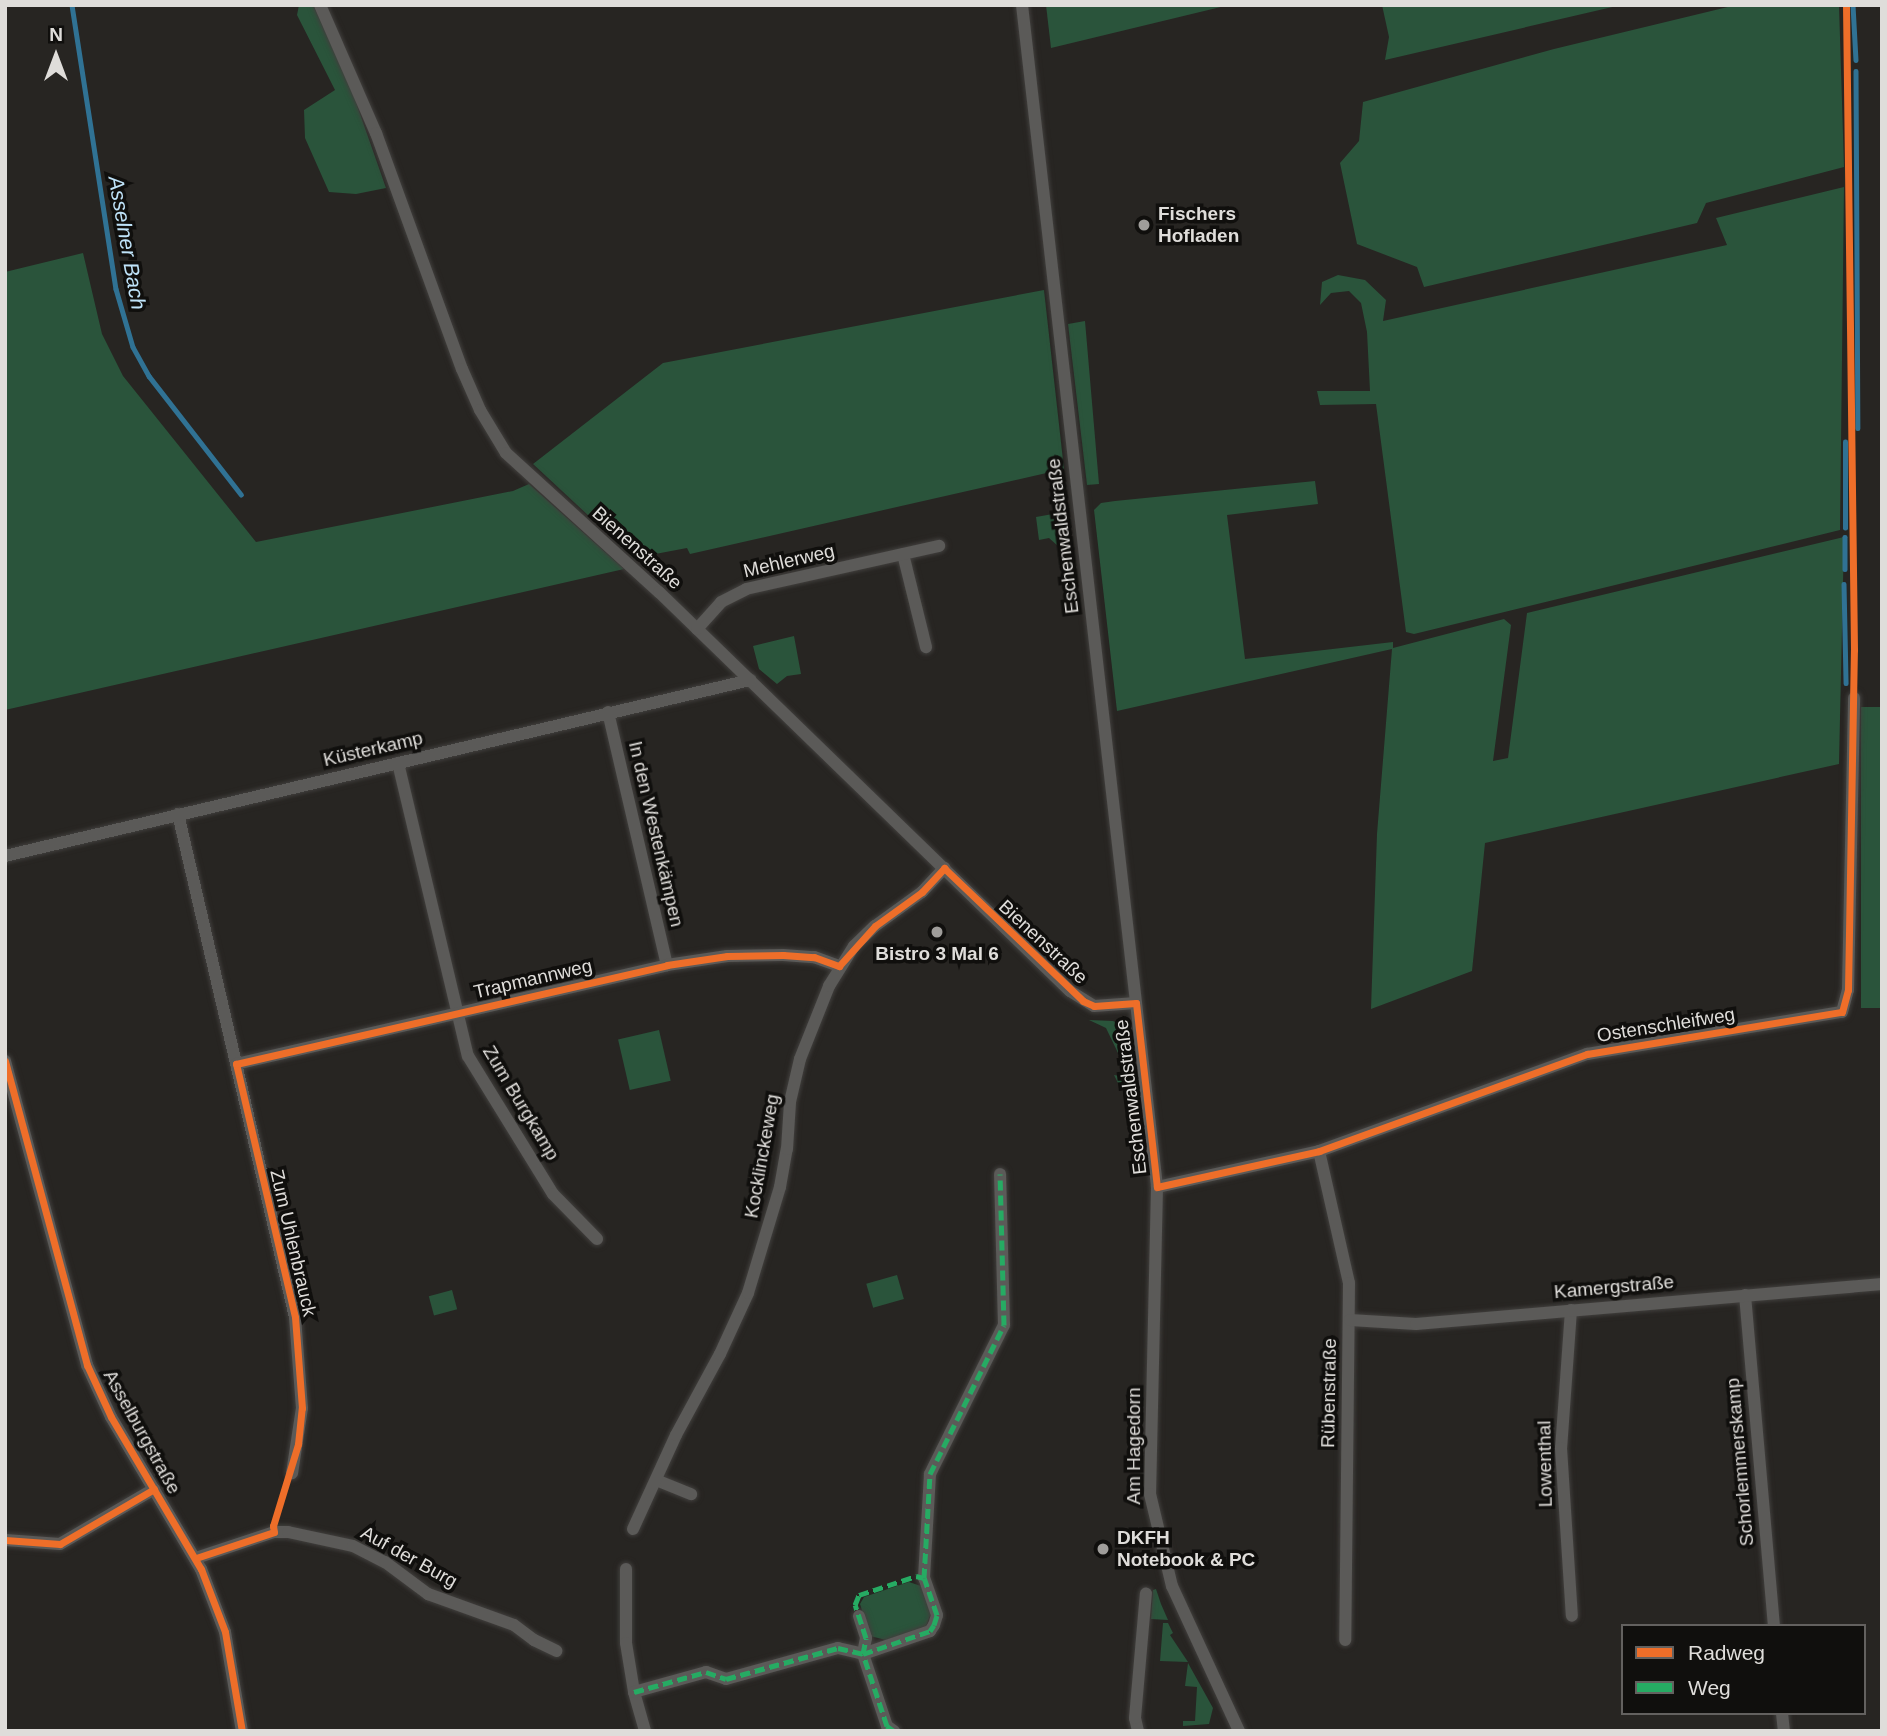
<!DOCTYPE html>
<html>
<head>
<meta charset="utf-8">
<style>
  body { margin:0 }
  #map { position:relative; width:1887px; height:1736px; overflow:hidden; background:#272522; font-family:Arial,sans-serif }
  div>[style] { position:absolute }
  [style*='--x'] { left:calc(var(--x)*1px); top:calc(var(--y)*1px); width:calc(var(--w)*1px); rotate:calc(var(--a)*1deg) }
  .green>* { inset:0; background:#2a543b; transform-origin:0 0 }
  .stream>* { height:4.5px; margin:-2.25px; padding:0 2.25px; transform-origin:2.25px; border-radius:2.25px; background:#307294 }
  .roads { filter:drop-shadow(0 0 2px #413f3d) drop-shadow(0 0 2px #413f3d) }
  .minor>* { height:12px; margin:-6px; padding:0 6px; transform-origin:6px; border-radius:6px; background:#5b5a58 }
  .quiet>* { height:5px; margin-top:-2.5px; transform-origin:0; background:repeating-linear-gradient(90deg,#26ab63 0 10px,transparent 0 15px) }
  .cycleway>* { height:7px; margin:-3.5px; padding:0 3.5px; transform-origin:3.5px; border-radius:3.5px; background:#ee6e29 }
  .dots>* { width:19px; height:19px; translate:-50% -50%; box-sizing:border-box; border:4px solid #100f0d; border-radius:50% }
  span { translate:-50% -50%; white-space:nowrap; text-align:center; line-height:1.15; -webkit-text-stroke:7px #100f0d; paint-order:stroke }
  .poi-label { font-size:19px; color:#dfddda; font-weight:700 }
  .left { translate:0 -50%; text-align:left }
  .street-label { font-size:19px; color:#dfddda }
  .water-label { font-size:21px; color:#bfe3f9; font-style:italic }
  .frame { position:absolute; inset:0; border:7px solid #dfddda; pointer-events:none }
  .legend { position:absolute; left:1621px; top:1624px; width:245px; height:91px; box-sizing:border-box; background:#100f0d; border:2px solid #63615f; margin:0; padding:9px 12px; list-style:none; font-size:21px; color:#dfddda }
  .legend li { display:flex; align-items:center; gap:14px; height:35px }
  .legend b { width:35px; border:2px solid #63615f }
  .north { position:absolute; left:21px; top:21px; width:70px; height:70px; -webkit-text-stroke:5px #100f0d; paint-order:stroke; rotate:0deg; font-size:19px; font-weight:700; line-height:28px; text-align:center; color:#dfddda }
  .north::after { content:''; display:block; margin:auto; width:24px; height:32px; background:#dfddda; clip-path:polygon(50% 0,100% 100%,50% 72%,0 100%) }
</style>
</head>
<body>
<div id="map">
  <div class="green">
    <i style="clip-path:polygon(299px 5px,313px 5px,352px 91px,386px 188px,356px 194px,329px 192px,305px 138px,304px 110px,335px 90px,297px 15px)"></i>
    <i style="clip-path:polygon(1046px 5px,1229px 5px,1051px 48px)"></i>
    <i style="clip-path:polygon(1382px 5px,1621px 5px,1385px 60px,1389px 37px)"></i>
    <i style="clip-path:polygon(1736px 5px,1839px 5px,1844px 167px,1706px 203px,1697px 223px,1424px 287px,1417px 267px,1357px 244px,1340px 163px,1359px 141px,1363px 102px,1554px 49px)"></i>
    <i style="clip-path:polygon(1844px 187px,1840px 530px,1414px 634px,1406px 632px,1376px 404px,1320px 405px,1317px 391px,1370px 391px,1367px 332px,1361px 303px,1349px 291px,1331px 293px,1320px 305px,1322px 282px,1338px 275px,1365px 280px,1386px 300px,1383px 321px,1727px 245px,1716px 218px)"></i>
    <i style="clip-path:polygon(83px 253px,102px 334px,123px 376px,256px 542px,513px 491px,529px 484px,624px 569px,5px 710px,5px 272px)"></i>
    <i style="clip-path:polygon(1044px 290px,1064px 469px,690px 554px,687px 548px,634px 558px,533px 464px,663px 363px)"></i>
    <i style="clip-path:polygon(1085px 321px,1099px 484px,1087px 485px,1068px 324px)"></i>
    <i style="clip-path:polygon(1315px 481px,1318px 504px,1227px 515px,1245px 659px,1393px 642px,1393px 648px,1504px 619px,1511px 625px,1493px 761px,1508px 758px,1527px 613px,1844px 537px,1839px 764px,1485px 843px,1472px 971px,1371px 1009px,1377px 834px,1392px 649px,1117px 711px,1094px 510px,1101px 503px,1115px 501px)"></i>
    <i style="clip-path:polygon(1064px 512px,1067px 546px,1058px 546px,1049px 538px,1039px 540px,1036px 517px)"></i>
    <i style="clip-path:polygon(794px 636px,801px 674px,787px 676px,777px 684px,759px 669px,753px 646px)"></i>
    <i style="left:1882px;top:707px;width:301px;height:21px;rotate:90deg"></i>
    <i style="clip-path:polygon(1089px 1020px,1113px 1021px,1124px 1026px,1129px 1039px,1131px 1092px,1120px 1087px,1114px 1075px,1130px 1078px,1106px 1028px)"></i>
    <i style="left:659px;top:1030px;width:52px;height:42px;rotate:77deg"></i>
    <i style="left:897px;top:1275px;width:25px;height:32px;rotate:74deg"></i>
    <i style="left:452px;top:1290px;width:20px;height:24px;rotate:75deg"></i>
    <i style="clip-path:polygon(909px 1582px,921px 1586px,931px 1613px,926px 1626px,886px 1640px,870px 1636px,860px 1604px,864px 1597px)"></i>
    <i style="clip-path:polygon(1156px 1589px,1161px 1604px,1168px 1620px,1151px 1619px,1153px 1590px)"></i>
    <i style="clip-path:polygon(1163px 1623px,1168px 1623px,1173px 1633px,1170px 1635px,1188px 1662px,1160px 1661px)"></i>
    <i style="clip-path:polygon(1188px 1663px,1213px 1708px,1209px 1724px,1183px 1726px,1183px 1721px,1195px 1721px,1197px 1687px,1185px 1686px)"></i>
  </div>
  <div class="stream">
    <i style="--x:72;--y:5;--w:287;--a:81.2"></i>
    <i style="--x:116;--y:289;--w:60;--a:73.7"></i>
    <i style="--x:133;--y:347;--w:33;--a:61"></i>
    <i style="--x:149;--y:376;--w:150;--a:52.1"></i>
    <i style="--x:1853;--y:5;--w:55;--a:86.9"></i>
    <i style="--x:1856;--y:71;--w:357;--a:89.7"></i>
    <i style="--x:1845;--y:528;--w:86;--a:-90"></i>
    <i style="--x:1845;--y:537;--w:32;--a:90"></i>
    <i style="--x:1844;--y:584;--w:99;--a:88.8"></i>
  </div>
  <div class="roads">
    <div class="minor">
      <i style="--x:320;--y:5;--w:140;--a:66.4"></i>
      <i style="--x:376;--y:133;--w:251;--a:70"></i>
      <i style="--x:462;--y:369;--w:45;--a:66.3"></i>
      <i style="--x:480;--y:410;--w:50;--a:58.8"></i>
      <i style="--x:506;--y:453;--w:207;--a:42.3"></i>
      <i style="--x:659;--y:592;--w:573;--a:44.15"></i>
      <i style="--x:1070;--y:991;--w:28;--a:32"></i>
      <i style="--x:1094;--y:1006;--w:42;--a:-4.1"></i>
      <i style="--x:1022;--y:5;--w:1190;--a:83.48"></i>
      <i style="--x:1157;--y:1187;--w:307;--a:91.3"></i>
      <i style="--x:1150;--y:1494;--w:95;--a:76.6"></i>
      <i style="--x:1172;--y:1586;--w:160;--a:65.2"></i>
      <i style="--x:903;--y:554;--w:96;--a:76.1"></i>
      <i style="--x:697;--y:629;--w:36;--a:-48"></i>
      <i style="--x:721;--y:602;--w:28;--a:-27"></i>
      <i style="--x:746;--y:589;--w:198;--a:-12.6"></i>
      <i style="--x:608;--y:712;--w:260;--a:76.9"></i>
      <i style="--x:398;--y:763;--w:301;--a:76.6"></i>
      <i style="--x:468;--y:1056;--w:162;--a:58.4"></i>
      <i style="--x:553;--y:1194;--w:63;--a:45.6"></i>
      <i style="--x:178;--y:814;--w:516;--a:76.91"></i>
      <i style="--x:295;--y:1317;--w:91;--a:85.6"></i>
      <i style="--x:302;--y:1408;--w:66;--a:98.7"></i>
      <i style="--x:5;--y:856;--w:766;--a:-13.29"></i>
      <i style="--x:5;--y:1061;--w:315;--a:74.9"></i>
      <i style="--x:87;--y:1365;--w:57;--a:65.2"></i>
      <i style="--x:111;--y:1417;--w:177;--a:59.4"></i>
      <i style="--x:201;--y:1569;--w:67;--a:69.1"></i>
      <i style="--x:225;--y:1632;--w:100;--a:80.3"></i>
      <i style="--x:236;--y:1064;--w:442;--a:-12.9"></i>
      <i style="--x:667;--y:965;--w:61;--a:-8.5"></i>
      <i style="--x:727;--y:956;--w:56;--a:-1"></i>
      <i style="--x:783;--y:955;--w:31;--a:4"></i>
      <i style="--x:814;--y:957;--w:27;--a:20"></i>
      <i style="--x:1319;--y:1151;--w:135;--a:77.2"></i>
      <i style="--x:1349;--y:1283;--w:357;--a:90.6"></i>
      <i style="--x:1157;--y:1187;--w:166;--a:-12.5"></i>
      <i style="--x:1319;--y:1151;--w:285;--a:-19.9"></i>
      <i style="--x:1587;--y:1054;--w:258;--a:-9.4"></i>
      <i style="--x:1842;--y:1012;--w:23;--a:-75"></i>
      <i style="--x:1848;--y:990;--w:292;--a:-88.8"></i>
      <i style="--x:1745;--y:1295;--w:332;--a:85"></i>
      <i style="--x:1571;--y:1310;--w:138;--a:94.1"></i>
      <i style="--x:1561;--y:1448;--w:168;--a:86.3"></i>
      <i style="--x:1350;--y:1320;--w:66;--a:3.5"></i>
      <i style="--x:1416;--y:1324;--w:468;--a:-4.9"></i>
      <i style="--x:656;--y:1480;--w:38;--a:22"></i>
      <i style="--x:633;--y:1529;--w:103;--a:-65.4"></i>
      <i style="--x:676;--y:1435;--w:92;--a:-61.5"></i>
      <i style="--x:720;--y:1354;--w:67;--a:-65.3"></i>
      <i style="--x:748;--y:1293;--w:111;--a:-73.2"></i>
      <i style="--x:780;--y:1187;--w:39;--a:-80"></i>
      <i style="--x:787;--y:1149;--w:47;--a:-86.3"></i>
      <i style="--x:790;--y:1102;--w:44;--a:-76.9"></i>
      <i style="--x:800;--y:1059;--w:79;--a:-68.3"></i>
      <i style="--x:829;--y:986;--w:47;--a:-58"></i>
      <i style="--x:854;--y:946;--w:29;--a:-44"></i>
      <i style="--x:875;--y:926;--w:58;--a:-35.9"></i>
      <i style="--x:922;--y:892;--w:33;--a:-47"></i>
      <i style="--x:5;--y:1540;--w:55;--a:4.2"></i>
      <i style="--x:60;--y:1544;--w:109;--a:-30.3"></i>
      <i style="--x:196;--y:1558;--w:82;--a:-18.4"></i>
      <i style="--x:274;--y:1532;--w:14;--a:0"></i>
      <i style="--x:288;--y:1532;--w:66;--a:12.2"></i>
      <i style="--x:353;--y:1546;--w:36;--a:27"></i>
      <i style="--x:385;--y:1562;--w:54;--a:36.7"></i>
      <i style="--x:428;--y:1594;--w:91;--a:19.8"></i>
      <i style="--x:514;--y:1625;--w:25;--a:37"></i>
      <i style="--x:534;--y:1640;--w:25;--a:26"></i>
      <i style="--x:626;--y:1569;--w:74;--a:90"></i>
      <i style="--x:626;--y:1643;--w:50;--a:80.7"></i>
      <i style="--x:634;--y:1692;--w:41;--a:74.2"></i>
      <i style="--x:859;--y:1616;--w:23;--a:72"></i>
      <i style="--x:866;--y:1638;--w:16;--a:101"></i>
      <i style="--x:863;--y:1654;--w:76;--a:71.6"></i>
      <i style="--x:887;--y:1726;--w:9;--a:36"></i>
      <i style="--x:634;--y:1692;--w:75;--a:-15.5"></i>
      <i style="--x:706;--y:1672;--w:21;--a:19"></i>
      <i style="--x:726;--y:1679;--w:116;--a:-15.5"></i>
      <i style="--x:838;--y:1648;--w:26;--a:13"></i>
      <i style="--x:863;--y:1654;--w:71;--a:-18.9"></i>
      <i style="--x:930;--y:1631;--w:7;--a:-56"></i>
      <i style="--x:934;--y:1625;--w:10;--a:-73"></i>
      <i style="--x:937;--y:1615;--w:39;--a:-109"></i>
      <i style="--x:924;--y:1578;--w:104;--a:-86.7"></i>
      <i style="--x:930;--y:1474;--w:166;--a:-63.6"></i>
      <i style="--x:1004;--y:1325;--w:151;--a:-91.5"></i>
      <i style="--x:1782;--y:1713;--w:18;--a:84"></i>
      <i style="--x:1138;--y:1731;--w:13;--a:-103"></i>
      <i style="--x:1135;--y:1718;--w:125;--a:-85"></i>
    </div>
  </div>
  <div class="quiet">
    <i style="--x:634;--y:1692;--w:75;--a:-15.5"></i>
    <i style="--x:706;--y:1672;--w:21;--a:19"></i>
    <i style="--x:726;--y:1679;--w:116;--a:-15.5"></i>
    <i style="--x:838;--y:1648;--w:26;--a:13"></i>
    <i style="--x:863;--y:1654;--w:71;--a:-18.9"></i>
    <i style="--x:930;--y:1631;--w:7;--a:-56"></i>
    <i style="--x:934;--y:1625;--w:10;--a:-73"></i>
    <i style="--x:937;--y:1615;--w:39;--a:-109"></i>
    <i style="--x:924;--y:1578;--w:104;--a:-86.7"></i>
    <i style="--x:930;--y:1474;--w:166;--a:-63.6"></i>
    <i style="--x:1004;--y:1325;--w:151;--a:-91.5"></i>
    <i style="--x:894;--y:1731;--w:9;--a:-144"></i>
    <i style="--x:887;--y:1726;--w:76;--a:-108.4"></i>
    <i style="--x:863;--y:1654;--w:16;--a:-79"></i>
    <i style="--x:866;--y:1638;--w:35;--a:-108"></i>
    <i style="--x:855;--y:1605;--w:11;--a:-68"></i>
    <i style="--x:859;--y:1595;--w:60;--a:-18.4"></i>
    <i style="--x:916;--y:1576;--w:8;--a:14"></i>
  </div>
  <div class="cycleway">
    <i style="--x:5;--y:1061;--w:315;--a:74.9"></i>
    <i style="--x:87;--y:1365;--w:57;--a:65.2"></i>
    <i style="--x:111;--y:1417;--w:177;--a:59.4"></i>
    <i style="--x:201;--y:1569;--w:67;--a:69.1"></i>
    <i style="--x:225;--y:1632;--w:100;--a:80.3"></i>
    <i style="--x:5;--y:1540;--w:55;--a:4.2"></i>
    <i style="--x:60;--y:1544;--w:109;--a:-30.3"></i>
    <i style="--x:196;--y:1558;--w:82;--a:-18.4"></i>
    <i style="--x:274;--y:1532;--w:6;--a:-99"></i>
    <i style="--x:273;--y:1526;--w:86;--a:-73"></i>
    <i style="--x:298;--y:1444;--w:36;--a:-84"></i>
    <i style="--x:302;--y:1408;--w:91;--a:-94.4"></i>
    <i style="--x:295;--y:1317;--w:260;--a:-103.1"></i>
    <i style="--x:236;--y:1064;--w:442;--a:-12.9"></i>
    <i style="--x:667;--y:965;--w:61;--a:-8.5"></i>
    <i style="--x:727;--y:956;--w:56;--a:-1"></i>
    <i style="--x:783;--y:955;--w:31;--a:4"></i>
    <i style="--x:814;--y:957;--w:27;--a:20"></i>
    <i style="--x:839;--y:966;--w:54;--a:-48"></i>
    <i style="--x:875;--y:926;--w:58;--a:-35.9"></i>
    <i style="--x:922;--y:892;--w:33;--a:-47"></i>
    <i style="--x:944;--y:868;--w:192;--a:43.7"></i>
    <i style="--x:1083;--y:1001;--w:12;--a:24"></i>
    <i style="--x:1094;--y:1006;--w:42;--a:-4.1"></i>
    <i style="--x:1136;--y:1003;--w:185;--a:83.5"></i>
    <i style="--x:1157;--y:1187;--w:166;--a:-12.5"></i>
    <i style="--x:1319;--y:1151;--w:285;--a:-19.9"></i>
    <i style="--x:1587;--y:1054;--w:258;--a:-9.4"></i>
    <i style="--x:1842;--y:1012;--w:23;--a:-75"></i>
    <i style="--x:1848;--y:990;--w:340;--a:-89"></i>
    <i style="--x:1854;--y:650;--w:645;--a:-90.71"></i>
  </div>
  <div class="dots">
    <i style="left:1144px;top:225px;background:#9f9d9a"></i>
    <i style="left:937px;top:932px;background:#9f9d9a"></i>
    <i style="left:1103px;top:1549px;background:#9f9d9a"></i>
  </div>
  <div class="poi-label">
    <span class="left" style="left:1158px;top:225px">Fischers<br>Hofladen</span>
    <span style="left:937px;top:954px">Bistro 3 Mal 6</span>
    <span class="left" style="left:1117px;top:1549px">DKFH<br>Notebook &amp; PC</span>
  </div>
  <div class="street-label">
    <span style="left:1063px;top:536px;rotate:-97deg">Eschenwaldstraße</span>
    <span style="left:637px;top:548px;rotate:42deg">Bienenstraße</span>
    <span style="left:789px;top:561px;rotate:-13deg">Mehlerweg</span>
    <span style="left:373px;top:749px;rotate:-13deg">Küsterkamp</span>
    <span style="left:656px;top:834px;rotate:77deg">In den Westenkämpen</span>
    <span style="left:1043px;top:942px;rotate:43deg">Bienenstraße</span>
    <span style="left:533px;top:979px;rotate:-13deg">Trapmannweg</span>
    <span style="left:1666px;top:1025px;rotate:-9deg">Ostenschleifweg</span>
    <span style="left:1131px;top:1097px;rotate:-97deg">Eschenwaldstraße</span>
    <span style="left:521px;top:1103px;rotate:59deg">Zum Burgkamp</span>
    <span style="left:762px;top:1156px;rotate:-80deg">Kocklinckeweg</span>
    <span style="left:293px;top:1243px;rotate:77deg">Zum Uhlenbrauck</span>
    <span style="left:1614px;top:1287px;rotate:-5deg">Kamergstraße</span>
    <span style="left:1329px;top:1393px;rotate:-89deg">Rübenstraße</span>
    <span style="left:142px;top:1432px;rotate:61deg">Asselburgstraße</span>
    <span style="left:1134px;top:1446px;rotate:-90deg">Am Hagedorn</span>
    <span style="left:1740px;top:1462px;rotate:-95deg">Schorlemmerskamp</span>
    <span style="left:1545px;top:1464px;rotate:-91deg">Lowenthal</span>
    <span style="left:409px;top:1557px;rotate:29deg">Auf der Burg</span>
  </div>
  <div class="water-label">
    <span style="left:127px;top:243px;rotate:80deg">Asselner Bach</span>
  </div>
  <div class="frame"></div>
  <ul class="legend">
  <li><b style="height:9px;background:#ee6e29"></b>Radweg</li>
  <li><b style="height:9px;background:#26ab63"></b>Weg</li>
  </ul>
  <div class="north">N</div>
</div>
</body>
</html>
